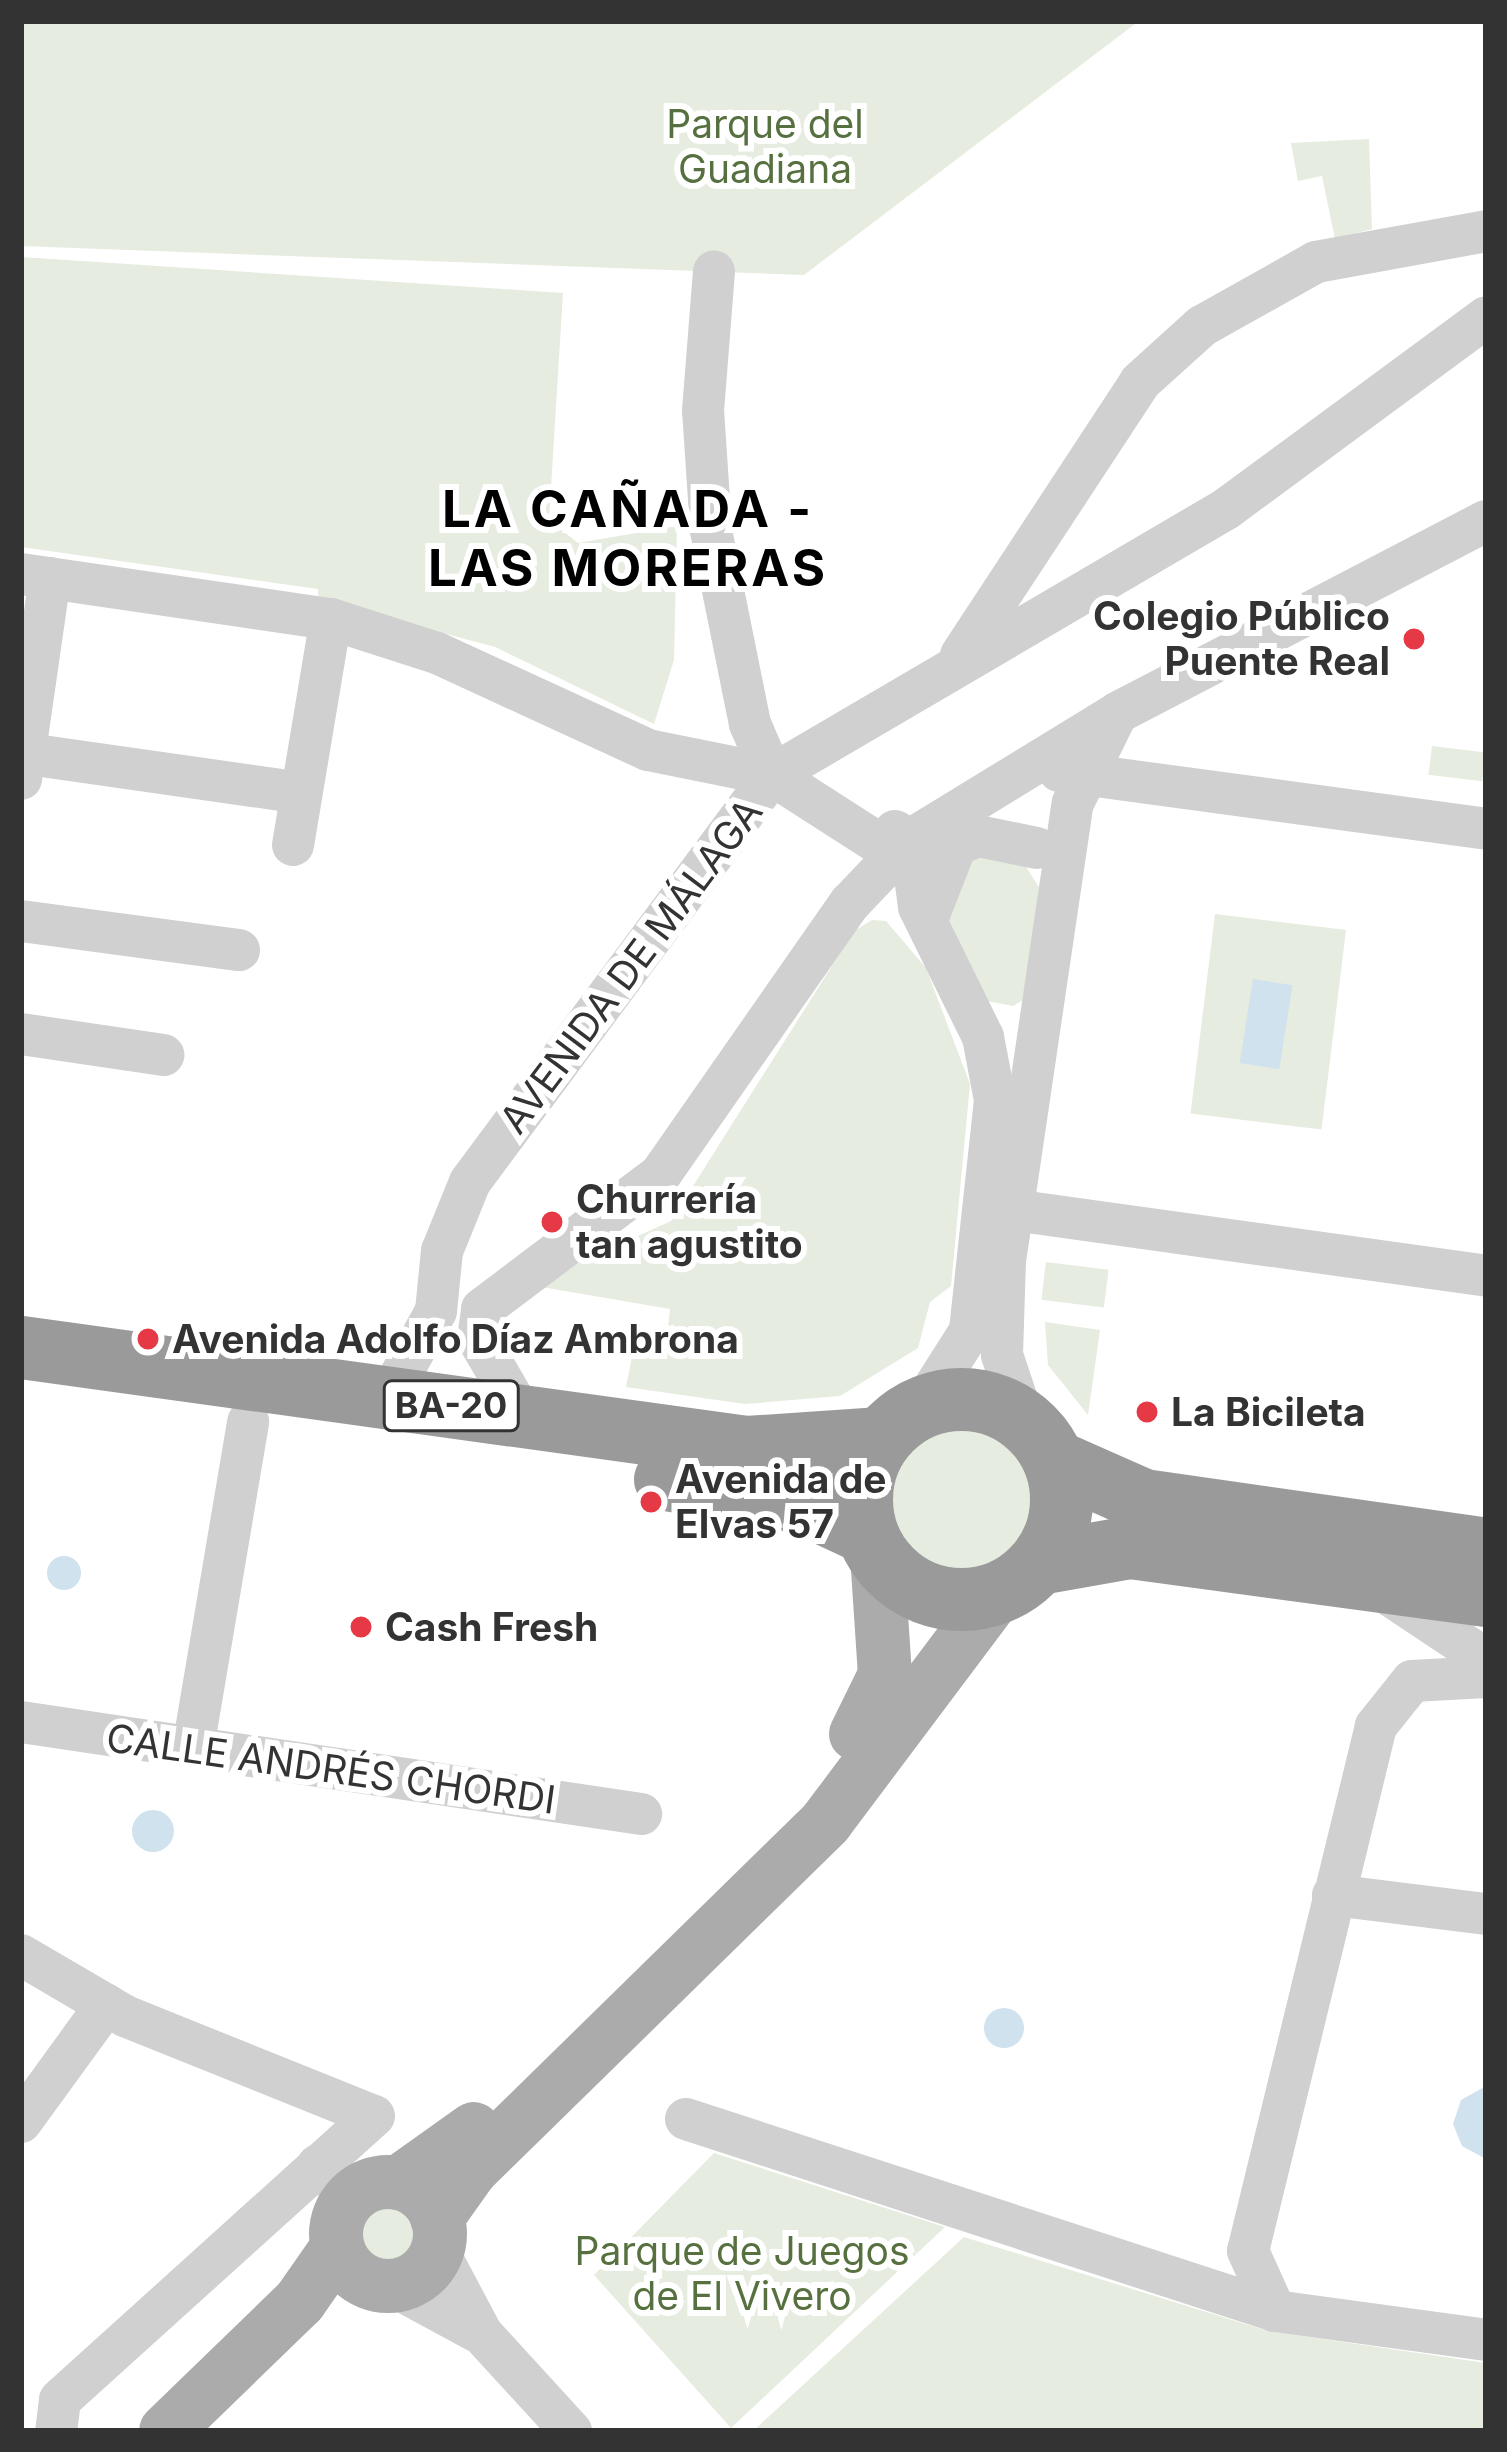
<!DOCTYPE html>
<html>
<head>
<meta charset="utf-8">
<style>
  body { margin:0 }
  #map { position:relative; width:1507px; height:2452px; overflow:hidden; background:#fff; font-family:Inter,sans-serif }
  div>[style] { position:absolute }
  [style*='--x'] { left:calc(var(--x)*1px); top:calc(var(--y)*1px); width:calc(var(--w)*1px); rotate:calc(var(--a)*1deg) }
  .green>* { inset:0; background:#e6ecdf; transform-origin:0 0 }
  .round { border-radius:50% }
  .water>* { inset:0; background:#cfe2ee; transform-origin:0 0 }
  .minor>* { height:42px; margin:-21px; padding:0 21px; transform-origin:21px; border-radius:21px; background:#d0d0d0 }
  .major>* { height:54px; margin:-27px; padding:0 27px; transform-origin:27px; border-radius:27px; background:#ababab }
  .major>.ring { margin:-27px; padding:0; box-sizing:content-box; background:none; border:54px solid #ababab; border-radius:50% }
  .highway>* { height:63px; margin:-31.5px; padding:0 31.5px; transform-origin:31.5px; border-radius:31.5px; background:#9a9a9a }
  .highway>.ring { margin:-31.5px; padding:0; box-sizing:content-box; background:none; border:63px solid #9a9a9a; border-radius:50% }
  .dots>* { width:33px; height:33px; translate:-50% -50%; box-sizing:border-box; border:6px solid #fff; border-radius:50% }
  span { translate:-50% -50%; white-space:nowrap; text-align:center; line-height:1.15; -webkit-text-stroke:12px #fff; paint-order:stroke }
  .shield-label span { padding:3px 9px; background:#fff; border:3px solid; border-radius:9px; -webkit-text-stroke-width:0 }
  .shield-label { font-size:36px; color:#333; font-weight:700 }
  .park-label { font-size:39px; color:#56703f }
  .poi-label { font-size:39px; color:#333; font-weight:700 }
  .right { translate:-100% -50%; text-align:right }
  .left { translate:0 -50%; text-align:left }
  .street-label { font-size:39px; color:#333 }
  .district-label { font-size:51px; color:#000; font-weight:700; letter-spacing:3px }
  .frame { position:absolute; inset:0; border:24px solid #333; pointer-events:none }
</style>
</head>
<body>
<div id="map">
  <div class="green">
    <i style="clip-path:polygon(21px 21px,1139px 21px,804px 275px,21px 246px)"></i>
    <i style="clip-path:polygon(1369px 139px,1372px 229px,1335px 239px,1322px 176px,1298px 181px,1291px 143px)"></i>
    <i style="clip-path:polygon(21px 257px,563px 293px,549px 520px,578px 543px,677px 526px,674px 660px,654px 724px,495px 647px,318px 600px,318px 589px,21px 547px)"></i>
    <i style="left:1432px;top:746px;width:54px;height:29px;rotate:7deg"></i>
    <i style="clip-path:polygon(978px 853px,1023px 862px,1040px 889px,1026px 998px,1013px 1006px,987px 1001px,946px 918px,945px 886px)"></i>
    <i style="left:1215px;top:914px;width:132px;height:201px;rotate:7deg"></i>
    <i style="clip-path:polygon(872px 920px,886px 921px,926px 968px,970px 1084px,951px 1286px,930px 1302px,918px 1348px,840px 1396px,745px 1404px,626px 1387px,635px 1341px,666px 1346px,670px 1309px,530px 1285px,671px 1221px,854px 931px)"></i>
    <i style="left:1046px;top:1262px;width:63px;height:38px;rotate:7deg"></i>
    <i style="clip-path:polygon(1045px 1322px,1100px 1330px,1088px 1415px,1048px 1365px)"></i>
    <i class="round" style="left:877px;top:1415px;width:168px;height:168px"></i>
    <i style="clip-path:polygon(714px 2153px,945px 2227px,731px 2428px,594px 2275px)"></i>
    <i class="round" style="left:356px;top:2202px;width:62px;height:62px"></i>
    <i style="clip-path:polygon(964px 2237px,1268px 2331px,1486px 2363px,1486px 2431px,753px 2431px)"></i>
  </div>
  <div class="water">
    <i style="left:1253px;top:979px;width:40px;height:85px;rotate:9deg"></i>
    <i class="round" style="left:47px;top:1556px;width:34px;height:34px"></i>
    <i class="round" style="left:132px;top:1810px;width:42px;height:42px"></i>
    <i class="round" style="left:984px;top:2008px;width:40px;height:40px"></i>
    <i style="clip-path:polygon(1486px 2086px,1486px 2159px,1462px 2146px,1453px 2124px,1461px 2100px)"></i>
  </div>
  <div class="minor">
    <i style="--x:21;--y:574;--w:313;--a:8.3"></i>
    <i style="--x:331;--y:619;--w:111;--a:17.8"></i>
    <i style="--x:437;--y:653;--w:232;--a:24.7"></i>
    <i style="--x:648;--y:750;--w:126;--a:11.4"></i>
    <i style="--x:772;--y:775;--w:146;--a:32.7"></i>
    <i style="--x:961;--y:655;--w:326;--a:-56.7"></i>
    <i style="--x:1140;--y:382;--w:84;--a:-42.1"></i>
    <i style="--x:1202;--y:326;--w:131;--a:-29.3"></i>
    <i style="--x:1316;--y:262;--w:173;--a:-10.3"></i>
    <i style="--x:21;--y:753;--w:283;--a:8.1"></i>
    <i style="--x:1059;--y:771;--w:431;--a:7.7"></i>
    <i style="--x:772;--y:775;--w:526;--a:-30.37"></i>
    <i style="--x:1226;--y:509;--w:323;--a:-36.4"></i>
    <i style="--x:21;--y:779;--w:203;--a:-81.8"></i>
    <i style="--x:895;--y:831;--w:17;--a:31"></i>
    <i style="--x:910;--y:840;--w:68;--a:82.3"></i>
    <i style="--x:919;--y:907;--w:145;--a:63.8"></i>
    <i style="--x:983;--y:1037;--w:64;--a:79.2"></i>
    <i style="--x:995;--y:1100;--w:232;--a:96.2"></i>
    <i style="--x:970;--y:1331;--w:88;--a:122.4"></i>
    <i style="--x:293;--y:845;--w:229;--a:-80.5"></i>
    <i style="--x:928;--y:917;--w:77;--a:-68.7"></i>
    <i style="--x:956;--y:845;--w:24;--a:-22"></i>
    <i style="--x:978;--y:836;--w:60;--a:11.5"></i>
    <i style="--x:21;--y:921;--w:220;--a:7.6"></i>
    <i style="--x:21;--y:1034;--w:144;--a:8.4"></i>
    <i style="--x:1013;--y:1210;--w:478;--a:7.9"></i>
    <i style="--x:388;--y:1398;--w:99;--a:-61.1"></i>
    <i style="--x:436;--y:1311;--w:60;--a:-84.3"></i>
    <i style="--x:442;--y:1251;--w:74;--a:-67.9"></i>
    <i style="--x:470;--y:1182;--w:507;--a:-53.42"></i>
    <i style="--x:772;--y:775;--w:56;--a:-113.3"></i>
    <i style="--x:750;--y:724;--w:198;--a:-101.4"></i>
    <i style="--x:711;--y:530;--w:119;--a:-93.8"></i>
    <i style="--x:703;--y:411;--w:140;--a:-85.5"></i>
    <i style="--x:523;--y:1416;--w:89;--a:-120.3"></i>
    <i style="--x:478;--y:1339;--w:30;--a:-82"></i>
    <i style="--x:482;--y:1309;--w:223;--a:-37"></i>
    <i style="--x:660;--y:1175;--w:332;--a:-55.1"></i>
    <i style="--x:850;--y:903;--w:87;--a:-46.4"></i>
    <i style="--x:910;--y:840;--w:243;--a:-31.5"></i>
    <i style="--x:1117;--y:713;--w:416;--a:-27.5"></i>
    <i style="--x:1024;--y:1421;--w:70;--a:-108.4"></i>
    <i style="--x:1002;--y:1355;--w:94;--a:-88.2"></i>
    <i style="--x:1005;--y:1261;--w:463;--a:-81.6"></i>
    <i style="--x:1073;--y:803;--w:100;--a:-63.9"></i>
    <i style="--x:1382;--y:1590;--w:125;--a:33.6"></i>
    <i style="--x:1486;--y:1677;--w:74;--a:176.9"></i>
    <i style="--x:1412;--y:1681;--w:58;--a:128.7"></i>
    <i style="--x:1376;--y:1726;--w:540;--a:103.7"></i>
    <i style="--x:1248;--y:2251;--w:66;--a:65.8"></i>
    <i style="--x:1275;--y:2311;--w:213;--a:7.8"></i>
    <i style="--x:21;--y:1722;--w:627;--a:8.44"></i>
    <i style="--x:193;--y:1748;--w:331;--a:-80.4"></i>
    <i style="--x:1333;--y:1895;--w:154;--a:7.1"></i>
    <i style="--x:21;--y:1955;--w:121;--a:30.4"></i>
    <i style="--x:125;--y:2016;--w:268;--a:21.9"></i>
    <i style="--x:374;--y:2116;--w:423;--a:137.9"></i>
    <i style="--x:60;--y:2400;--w:31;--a:97"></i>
    <i style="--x:686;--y:2119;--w:620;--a:18.05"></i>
    <i style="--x:21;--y:2122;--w:145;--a:-54"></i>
    <i style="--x:318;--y:2165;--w:46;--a:45.9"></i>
    <i style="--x:438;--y:2251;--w:94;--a:62.1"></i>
    <i style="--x:482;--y:2334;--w:132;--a:47.5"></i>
    <i style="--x:393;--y:2286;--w:94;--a:28.5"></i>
  </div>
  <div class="major">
    <i style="--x:856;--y:1734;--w:66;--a:-63.8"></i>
    <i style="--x:885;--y:1675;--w:119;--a:-93.8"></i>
    <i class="ring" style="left:336px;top:2182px;width:50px;height:50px"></i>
    <i style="--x:398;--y:2183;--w:93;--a:-35.4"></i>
    <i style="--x:437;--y:2218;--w:59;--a:-54.7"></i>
    <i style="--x:471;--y:2170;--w:497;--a:-44.4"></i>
    <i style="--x:826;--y:1822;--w:286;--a:-53.1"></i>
    <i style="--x:166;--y:2431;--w:187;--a:-44.1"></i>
    <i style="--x:300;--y:2301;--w:65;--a:-55.1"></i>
  </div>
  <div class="highway">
    <i style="--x:21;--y:1347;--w:732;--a:7.85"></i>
    <i style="--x:746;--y:1447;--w:135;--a:-3.8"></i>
    <i class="ring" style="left:861px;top:1399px;width:137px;height:137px"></i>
    <i style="--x:1055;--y:1461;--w:96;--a:23.9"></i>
    <i style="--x:1143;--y:1500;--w:346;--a:8.1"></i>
    <i style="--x:665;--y:1479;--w:135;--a:9.4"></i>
    <i style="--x:798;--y:1501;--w:74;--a:24.8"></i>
    <i style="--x:1039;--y:1563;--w:92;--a:-10"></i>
    <i style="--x:1130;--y:1547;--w:359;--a:7.7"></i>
  </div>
  <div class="dots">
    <i style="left:1414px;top:639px;background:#e63946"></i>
    <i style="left:552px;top:1222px;background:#e63946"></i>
    <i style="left:148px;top:1339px;background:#e63946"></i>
    <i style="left:1147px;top:1412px;background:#e63946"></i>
    <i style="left:651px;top:1502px;background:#e63946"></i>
    <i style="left:361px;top:1627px;background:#e63946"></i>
  </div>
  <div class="shield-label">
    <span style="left:451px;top:1406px">BA-20</span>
  </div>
  <div class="park-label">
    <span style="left:765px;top:147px">Parque del<br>Guadiana</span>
    <span style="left:742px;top:2274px">Parque de Juegos<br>de El Vivero</span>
  </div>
  <div class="poi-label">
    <span class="right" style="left:1390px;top:639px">Colegio Público<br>Puente Real</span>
    <span class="left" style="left:576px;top:1222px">Churrería<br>tan agustito</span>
    <span class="left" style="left:172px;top:1339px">Avenida Adolfo Díaz Ambrona</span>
    <span class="left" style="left:1171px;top:1412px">La Bicileta</span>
    <span class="left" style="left:675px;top:1502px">Avenida de<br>Elvas 57</span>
    <span class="left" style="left:385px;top:1627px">Cash Fresh</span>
  </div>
  <div class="street-label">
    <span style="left:631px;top:966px;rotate:-53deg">AVENIDA DE MÁLAGA</span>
    <span style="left:331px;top:1769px;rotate:8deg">CALLE ANDRÉS CHORDI</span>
  </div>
  <div class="district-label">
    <span style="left:628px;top:539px">LA CAÑADA -<br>LAS MORERAS</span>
  </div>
  <div class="frame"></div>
</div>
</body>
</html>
